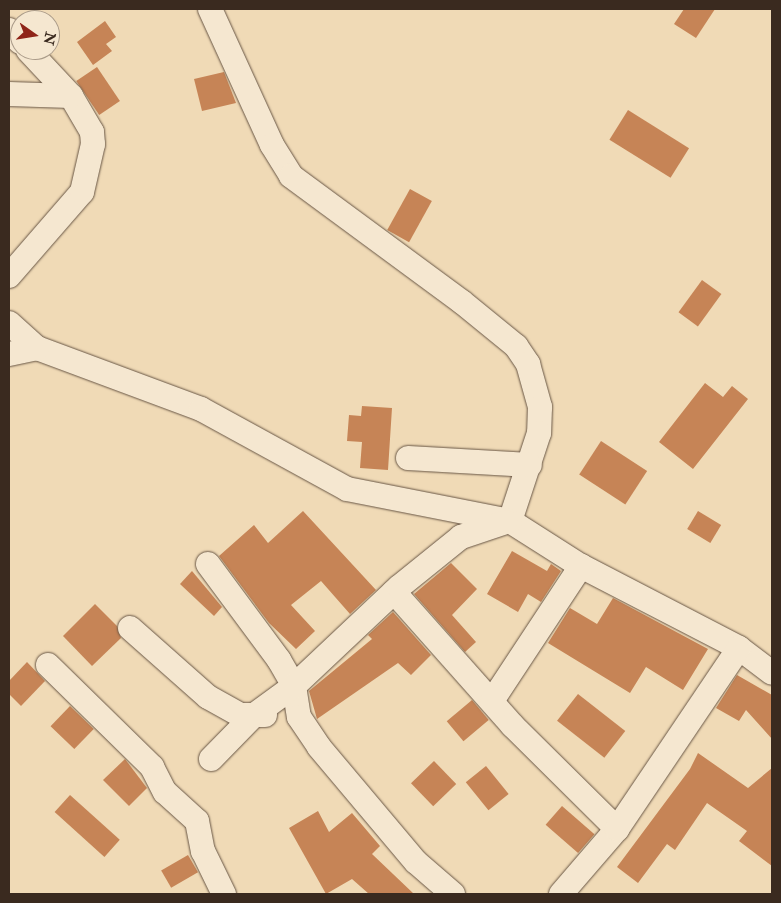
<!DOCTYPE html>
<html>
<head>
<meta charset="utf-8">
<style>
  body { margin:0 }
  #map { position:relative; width:781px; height:903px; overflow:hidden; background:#f0dab6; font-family:"IM FELL Double Pica",serif }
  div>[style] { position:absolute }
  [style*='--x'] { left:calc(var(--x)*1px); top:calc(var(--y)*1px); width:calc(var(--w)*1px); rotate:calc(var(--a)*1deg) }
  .building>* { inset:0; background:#c68456; transform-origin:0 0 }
  .roads { filter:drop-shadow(0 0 1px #685645) drop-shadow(0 0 1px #685645) }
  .minor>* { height:24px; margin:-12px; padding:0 12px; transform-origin:12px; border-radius:12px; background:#f5e7d0 }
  span { translate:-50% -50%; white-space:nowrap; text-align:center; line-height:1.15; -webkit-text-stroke:5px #f5e7d0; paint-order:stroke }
  .frame { position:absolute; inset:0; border:10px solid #3a2a1f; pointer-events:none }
  .north { position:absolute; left:10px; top:10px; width:50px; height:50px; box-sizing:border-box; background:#f5e7d0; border:1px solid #aa9b89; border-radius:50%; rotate:103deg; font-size:14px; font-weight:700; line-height:20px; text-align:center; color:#3a2a1f }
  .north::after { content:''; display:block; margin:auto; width:18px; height:22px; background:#8f2418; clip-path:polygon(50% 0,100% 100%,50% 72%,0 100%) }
</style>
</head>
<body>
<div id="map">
  <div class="building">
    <i style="clip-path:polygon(684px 9px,715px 9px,696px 38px,674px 24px)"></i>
    <i style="clip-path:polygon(105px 21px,116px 37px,106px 44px,112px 51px,93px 65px,77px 42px)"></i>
    <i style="left:97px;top:67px;width:41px;height:25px;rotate:56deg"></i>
    <i style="clip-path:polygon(224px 72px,236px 103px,202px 111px,194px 79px)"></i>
    <i style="left:628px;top:110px;width:72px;height:35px;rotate:32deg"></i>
    <i style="left:410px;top:189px;width:25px;height:47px;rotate:29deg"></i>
    <i style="left:702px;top:280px;width:24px;height:40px;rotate:36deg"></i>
    <i style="clip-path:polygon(705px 383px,723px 397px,732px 386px,748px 399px,693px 469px,659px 442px)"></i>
    <i style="clip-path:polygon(362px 406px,392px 408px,388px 470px,360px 468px,362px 442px,347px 441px,349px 415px,361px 416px)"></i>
    <i style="left:601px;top:441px;width:55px;height:40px;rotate:33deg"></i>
    <i style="clip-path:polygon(303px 511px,376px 590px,350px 614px,321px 581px,291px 605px,315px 631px,296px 649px,269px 623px,219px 556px,254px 525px,268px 543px)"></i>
    <i style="left:698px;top:511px;width:27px;height:21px;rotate:31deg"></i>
    <i style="clip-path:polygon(512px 551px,547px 571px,551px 564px,561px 571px,541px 602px,528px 594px,518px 612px,487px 594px)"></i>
    <i style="clip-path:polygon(451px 563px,477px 589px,452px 615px,476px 642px,465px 652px,414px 594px)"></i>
    <i style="clip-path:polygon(192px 571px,222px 607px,214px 616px,180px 584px)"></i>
    <i style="clip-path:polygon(613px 598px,708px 649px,683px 690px,646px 667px,630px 693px,548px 643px,570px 608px,597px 624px)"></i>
    <i style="clip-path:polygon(95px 604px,117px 626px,121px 638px,92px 666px,63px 636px)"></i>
    <i style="clip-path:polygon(393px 612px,431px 655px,411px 675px,398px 663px,317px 719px,309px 691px,372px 639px,368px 635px)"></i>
    <i style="clip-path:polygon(27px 662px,45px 681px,21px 706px,9px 694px,9px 681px)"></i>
    <i style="clip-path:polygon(737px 675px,772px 695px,772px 739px,746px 710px,739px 721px,716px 708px)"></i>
    <i style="left:578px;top:694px;width:60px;height:34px;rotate:38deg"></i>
    <i style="left:472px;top:700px;width:26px;height:33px;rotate:50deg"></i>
    <i style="left:70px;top:706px;width:33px;height:28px;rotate:44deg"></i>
    <i style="clip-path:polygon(698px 753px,748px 788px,772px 768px,772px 866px,739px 841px,747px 831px,707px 803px,675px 850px,667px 844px,638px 883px,617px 867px,690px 769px)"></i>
    <i style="clip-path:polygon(125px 759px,147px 788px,129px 806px,103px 780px)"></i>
    <i style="left:434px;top:761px;width:32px;height:32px;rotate:46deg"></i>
    <i style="left:486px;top:766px;width:36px;height:26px;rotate:51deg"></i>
    <i style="left:70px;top:795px;width:67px;height:23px;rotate:42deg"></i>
    <i style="left:562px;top:806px;width:43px;height:25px;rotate:41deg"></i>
    <i style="clip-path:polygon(318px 811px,329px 832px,352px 813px,380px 846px,372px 854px,414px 894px,369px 894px,352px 879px,326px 894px,289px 828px)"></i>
    <i style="left:188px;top:855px;width:20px;height:31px;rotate:60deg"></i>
  </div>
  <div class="roads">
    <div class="minor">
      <i style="--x:210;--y:9;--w:149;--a:65.5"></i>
      <i style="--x:272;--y:145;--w:36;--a:58"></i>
      <i style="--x:291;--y:176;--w:212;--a:36.4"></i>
      <i style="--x:462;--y:302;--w:70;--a:39.2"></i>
      <i style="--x:516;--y:346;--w:22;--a:56"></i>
      <i style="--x:528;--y:364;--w:45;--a:74.4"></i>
      <i style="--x:540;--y:407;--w:26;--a:92"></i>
      <i style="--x:539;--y:433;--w:93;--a:108.2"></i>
      <i style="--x:510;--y:521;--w:84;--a:32.4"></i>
      <i style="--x:581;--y:566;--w:178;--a:27.4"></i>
      <i style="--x:739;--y:648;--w:41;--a:37.1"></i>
      <i style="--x:9;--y:30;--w:16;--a:47"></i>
      <i style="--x:9;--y:94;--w:62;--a:1.8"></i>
      <i style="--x:9;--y:276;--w:111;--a:-49"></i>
      <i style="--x:82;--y:192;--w:49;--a:-77.1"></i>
      <i style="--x:93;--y:144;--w:12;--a:-95"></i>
      <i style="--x:92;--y:132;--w:42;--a:-120.3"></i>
      <i style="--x:71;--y:96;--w:63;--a:-133.1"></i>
      <i style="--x:9;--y:323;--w:38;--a:42"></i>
      <i style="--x:37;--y:348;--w:175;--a:20.4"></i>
      <i style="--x:201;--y:409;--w:166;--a:28.7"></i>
      <i style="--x:347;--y:489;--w:166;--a:11.1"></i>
      <i style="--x:9;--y:354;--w:29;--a:-12"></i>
      <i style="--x:408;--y:458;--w:122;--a:3.3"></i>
      <i style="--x:208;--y:564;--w:119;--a:53.5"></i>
      <i style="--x:279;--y:660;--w:30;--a:60"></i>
      <i style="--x:294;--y:686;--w:31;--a:81"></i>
      <i style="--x:299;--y:717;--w:36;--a:56"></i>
      <i style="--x:319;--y:747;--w:150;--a:49.9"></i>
      <i style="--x:416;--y:862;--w:49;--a:40.9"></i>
      <i style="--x:394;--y:592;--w:178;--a:48.4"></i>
      <i style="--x:512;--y:725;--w:148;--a:44.7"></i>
      <i style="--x:130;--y:628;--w:104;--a:41.5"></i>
      <i style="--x:208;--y:697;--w:38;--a:29"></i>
      <i style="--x:241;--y:715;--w:24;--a:0"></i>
      <i style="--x:48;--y:665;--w:146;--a:44.4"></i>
      <i style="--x:152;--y:767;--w:28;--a:63"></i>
      <i style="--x:165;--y:792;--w:43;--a:42.2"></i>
      <i style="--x:197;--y:821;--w:31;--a:79"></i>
      <i style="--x:203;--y:851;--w:48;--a:64"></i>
      <i style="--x:492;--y:701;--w:162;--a:-56.6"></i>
      <i style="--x:211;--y:759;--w:60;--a:-45.7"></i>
      <i style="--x:253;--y:716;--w:51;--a:-36.2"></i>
      <i style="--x:294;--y:686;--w:144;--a:-43.3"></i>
      <i style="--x:399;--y:587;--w:80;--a:-38.9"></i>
      <i style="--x:461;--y:537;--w:47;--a:-18.4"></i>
      <i style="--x:561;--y:894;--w:86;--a:-49.3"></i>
      <i style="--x:617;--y:829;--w:218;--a:-56"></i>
    </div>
  </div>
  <div class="frame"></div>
  <div class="north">N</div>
</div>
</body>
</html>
